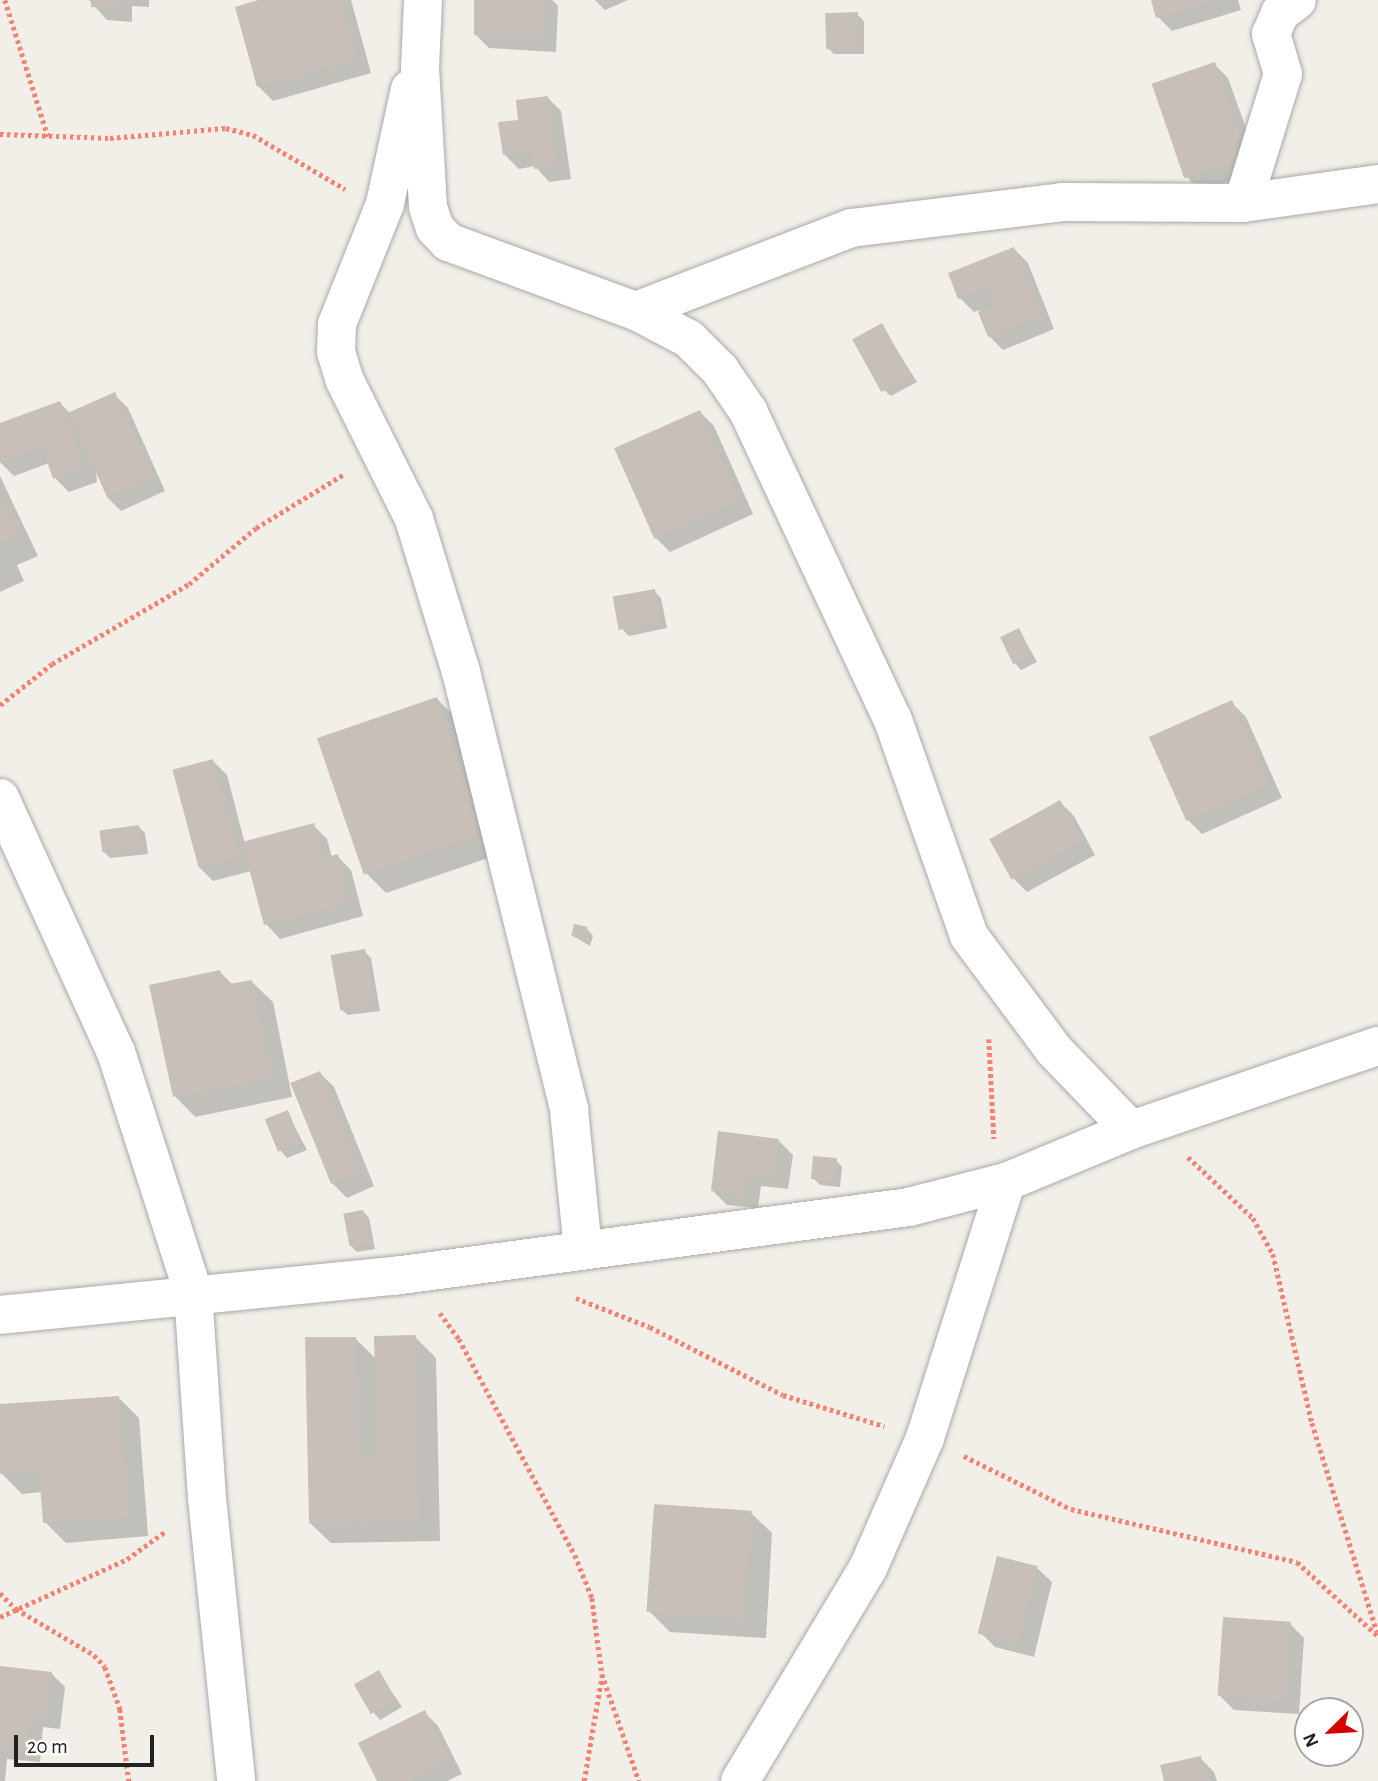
<!DOCTYPE html>
<html>
<head>
<meta charset="utf-8">
<style>
  body { margin:0 }
  #map { position:relative; width:1378px; height:1781px; overflow:hidden; background:#f2efe9; font-family:"Alegreya Sans",sans-serif }
  div>[style] { position:absolute }
  [style*='--x'] { left:calc(var(--x)*1px); top:calc(var(--y)*1px); width:calc(var(--w)*1px); rotate:calc(var(--a)*1deg) }
  .shadow>* { inset:0; background:#0003 }
  .building>* { inset:0; background:#c7bfb8; transform-origin:0 0 }
  .path>* { height:4.5px; margin-top:-2.25px; transform-origin:0; background:repeating-linear-gradient(90deg,#fa8072 0 3.5px,transparent 0 7px) }
  .roads { filter:drop-shadow(0 0 2px #a9a9a9) drop-shadow(0 0 2px #a9a9a9) }
  .minor>* { height:38px; margin:-19px; padding:0 19px; transform-origin:19px; border-radius:19px; background:#fff }
  span { translate:-50% -50%; white-space:nowrap; text-align:center; line-height:1.15; -webkit-text-stroke:5px #fff; paint-order:stroke }
  .north { position:absolute; left:1294px; top:1697px; width:70px; height:70px; box-sizing:border-box; background:#fff; border:2px solid #a7a7a7; border-radius:50%; rotate:246deg; font-size:19px; font-weight:700; line-height:28px; text-align:center; color:#222 }
  .north::after { content:''; display:block; margin:auto; width:24px; height:32px; background:#d40000; clip-path:polygon(50% 0,100% 100%,50% 72%,0 100%) }
  .scale { position:absolute; left:14px; top:1735px; width:140px; height:32px; box-sizing:border-box; border:4px solid #222; border-top:0; padding-left:9px; font-size:21px; line-height:24px; white-space:nowrap; color:#222; -webkit-text-stroke:5px #fff; paint-order:stroke }
</style>
</head>
<body>
<div id="map">
  <div class="shadow">
    <i style="clip-path:polygon(89px 0,149px 0,149px 7px,132px 6px,132px 22px,107px 20px)"></i>
    <i style="clip-path:polygon(265px 0,351px 0,371px 73px,273px 101px,259px 87px)"></i>
    <i style="clip-path:polygon(476px 0,552px 0,558px 6px,556px 52px,489px 48px,475px 34px)"></i>
    <i style="clip-path:polygon(595px 0,628px 0,605px 10px)"></i>
    <i style="clip-path:polygon(1152px 0,1238px 0,1241px 10px,1172px 31px,1158px 17px)"></i>
    <i style="clip-path:polygon(857px 14px,864px 21px,864px 54px,834px 54px,827px 47px)"></i>
    <i style="clip-path:polygon(1214px 64px,1228px 78px,1261px 170px,1201px 191px,1187px 177px)"></i>
    <i style="clip-path:polygon(547px 97px,561px 111px,571px 179px,549px 182px,535px 166px,519px 169px,505px 155px,520px 121px)"></i>
    <i style="clip-path:polygon(1014px 249px,1028px 263px,1054px 329px,1003px 350px,989px 336px,979px 310px,974px 312px,960px 298px)"></i>
    <i style="clip-path:polygon(881px 325px,917px 382px,891px 396px,884px 390px)"></i>
    <i style="clip-path:polygon(114px 394px,128px 408px,165px 491px,121px 511px,107px 497px,96px 470px,97px 482px,69px 492px,55px 478px,49px 463px,14px 476px,0 462px,0 425px,60px 403px,70px 413px)"></i>
    <i style="clip-path:polygon(700px 412px,714px 426px,753px 514px,670px 552px,656px 538px)"></i>
    <i style="clip-path:polygon(0 476px,38px 556px,17px 565px,24px 581px,0 592px)"></i>
    <i style="clip-path:polygon(654px 591px,661px 598px,667px 628px,629px 636px,623px 630px)"></i>
    <i style="clip-path:polygon(1019px 630px,1037px 662px,1021px 670px,1015px 663px)"></i>
    <i style="clip-path:polygon(437px 699px,458px 720px,503px 853px,386px 893px,365px 872px)"></i>
    <i style="clip-path:polygon(1232px 703px,1246px 717px,1282px 798px,1202px 834px,1188px 820px)"></i>
    <i style="clip-path:polygon(213px 761px,227px 775px,245px 844px,313px 825px,327px 839px,332px 858px,337px 856px,351px 870px,363px 916px,280px 939px,266px 924px,251px 871px,213px 881px,199px 867px)"></i>
    <i style="clip-path:polygon(1060px 802px,1074px 816px,1095px 855px,1027px 892px,1013px 878px,992px 840px)"></i>
    <i style="clip-path:polygon(139px 827px,145px 833px,148px 854px,110px 858px,103px 851px)"></i>
    <i style="clip-path:polygon(587px 929px,593px 936px,590px 946px,573px 936px)"></i>
    <i style="clip-path:polygon(364px 951px,371px 958px,380px 1011px,348px 1015px,341px 1009px)"></i>
    <i style="clip-path:polygon(220px 972px,233px 985px,252px 982px,273px 1002px,292px 1097px,195px 1117px,175px 1096px)"></i>
    <i style="clip-path:polygon(320px 1073px,334px 1087px,374px 1186px,347px 1198px,333px 1184px)"></i>
    <i style="clip-path:polygon(287px 1112px,307px 1150px,287px 1158px,281px 1151px)"></i>
    <i style="clip-path:polygon(779px 1141px,793px 1155px,788px 1189px,761px 1186px,758px 1208px,727px 1205px,713px 1191px)"></i>
    <i style="clip-path:polygon(836px 1160px,842px 1167px,840px 1187px,820px 1185px,813px 1178px)"></i>
    <i style="clip-path:polygon(363px 1211px,369px 1218px,375px 1249px,357px 1252px,350px 1245px)"></i>
    <i style="clip-path:polygon(415px 1337px,436px 1358px,440px 1541px,331px 1543px,310px 1523px,355px 1338px,376px 1359px)"></i>
    <i style="clip-path:polygon(118px 1397px,139px 1418px,148px 1536px,66px 1543px,45px 1522px,42px 1492px,22px 1494px,1px 1473px,0 1406px)"></i>
    <i style="clip-path:polygon(751px 1513px,772px 1533px,766px 1638px,670px 1632px,649px 1611px)"></i>
    <i style="clip-path:polygon(1037px 1568px,1052px 1582px,1034px 1657px,995px 1647px,981px 1633px)"></i>
    <i style="clip-path:polygon(1290px 1624px,1304px 1638px,1299px 1714px,1234px 1710px,1220px 1696px)"></i>
    <i style="clip-path:polygon(0 1668px,51px 1673px,65px 1687px,60px 1729px,43px 1727px,40px 1762px,7px 1759px,5px 1781px,0 1781px)"></i>
    <i style="clip-path:polygon(378px 1672px,402px 1707px,380px 1720px,374px 1713px)"></i>
    <i style="clip-path:polygon(424px 1712px,438px 1726px,462px 1774px,447px 1781px,379px 1781px)"></i>
    <i style="clip-path:polygon(1200px 1758px,1214px 1772px,1217px 1781px,1166px 1781px)"></i>
  </div>
  <div class="building">
    <i style="clip-path:polygon(91px 0,119px 0,118px 9px,91px 7px)"></i>
    <i style="clip-path:polygon(258px 0,342px 0,358px 59px,257px 87px,235px 7px)"></i>
    <i style="left:474px;top:0;width:70px;height:35px"></i>
    <i style="clip-path:polygon(1151px 0,1214px 0,1214px 1px,1156px 18px)"></i>
    <i style="left:858px;top:12px;width:36px;height:33px;rotate:88deg"></i>
    <i style="left:1215px;top:62px;width:100px;height:67px;rotate:71deg"></i>
    <i style="clip-path:polygon(548px 96px,558px 166px,534px 169px,531px 151px,503px 155px,498px 122px,518px 120px,516px 100px)"></i>
    <i style="clip-path:polygon(1014px 247px,1041px 315px,988px 337px,978px 312px,994px 306px,988px 287px,958px 299px,948px 273px)"></i>
    <i style="left:882px;top:323px;width:60px;height:34px;rotate:61deg"></i>
    <i style="left:115px;top:392px;width:93px;height:50px;rotate:66deg"></i>
    <i style="clip-path:polygon(60px 401px,84px 467px,53px 479px,42px 447px,0 463px,0 423px)"></i>
    <i style="left:700px;top:410px;width:99px;height:94px;rotate:66deg"></i>
    <i style="clip-path:polygon(0 493px,19px 535px,0 543px)"></i>
    <i style="left:655px;top:589px;width:34px;height:43px;rotate:80deg"></i>
    <i style="left:1019px;top:628px;width:30px;height:21px;rotate:64deg"></i>
    <i style="left:437px;top:697px;width:144px;height:127px;rotate:71deg"></i>
    <i style="left:1232px;top:700px;width:92px;height:91px;rotate:66deg"></i>
    <i style="left:213px;top:759px;width:101px;height:42px;rotate:75deg"></i>
    <i style="left:1060px;top:800px;width:46px;height:81px;rotate:61deg"></i>
    <i style="clip-path:polygon(314px 823px,323px 858px,338px 854px,350px 902px,264px 925px,242px 842px)"></i>
    <i style="left:139px;top:825px;width:22px;height:40px;rotate:82deg"></i>
    <i style="left:574px;top:924px;width:14px;height:12px;rotate:12deg"></i>
    <i style="left:365px;top:949px;width:56px;height:35px;rotate:80deg"></i>
    <i style="clip-path:polygon(220px 970px,223px 985px,252px 980px,273px 1077px,173px 1097px,149px 985px)"></i>
    <i style="left:320px;top:1071px;width:109px;height:32px;rotate:68deg"></i>
    <i style="left:288px;top:1110px;width:35px;height:25px;rotate:68deg"></i>
    <i style="clip-path:polygon(718px 1131px,779px 1139px,775px 1176px,747px 1173px,744px 1195px,711px 1191px)"></i>
    <i style="left:813px;top:1156px;width:24px;height:23px;rotate:5deg"></i>
    <i style="left:363px;top:1210px;width:33px;height:20px;rotate:79deg"></i>
    <i style="clip-path:polygon(416px 1335px,420px 1521px,309px 1523px,305px 1337px,356px 1337px,359px 1458px,377px 1458px,374px 1336px)"></i>
    <i style="clip-path:polygon(119px 1396px,129px 1516px,43px 1523px,39px 1471px,0 1474px,0 1404px)"></i>
    <i style="left:654px;top:1504px;width:98px;height:108px;rotate:4deg"></i>
    <i style="left:997px;top:1556px;width:42px;height:80px;rotate:14deg"></i>
    <i style="left:1223px;top:1617px;width:68px;height:79px;rotate:4deg"></i>
    <i style="clip-path:polygon(0 1666px,52px 1672px,47px 1715px,30px 1714px,26px 1749px,0 1746px)"></i>
    <i style="left:379px;top:1670px;width:34px;height:29px;rotate:60deg"></i>
    <i style="clip-path:polygon(425px 1710px,449px 1759px,406px 1781px,377px 1781px,358px 1743px)"></i>
    <i style="clip-path:polygon(1201px 1756px,1207px 1781px,1164px 1781px,1160px 1765px)"></i>
  </div>
  <div class="path">
    <i style="--x:5;--y:0;--w:143;--a:72.5"></i>
    <i style="--x:0;--y:134;--w:110;--a:2.1"></i>
    <i style="--x:110;--y:138;--w:116;--a:-4.9"></i>
    <i style="--x:226;--y:128;--w:28;--a:15"></i>
    <i style="--x:253;--y:135;--w:107;--a:30.4"></i>
    <i style="--x:0;--y:705;--w:66;--a:-38.3"></i>
    <i style="--x:52;--y:664;--w:159;--a:-30.3"></i>
    <i style="--x:189;--y:584;--w:87;--a:-39.9"></i>
    <i style="--x:256;--y:528;--w:103;--a:-31.5"></i>
    <i style="--x:989;--y:1039;--w:100;--a:87.1"></i>
    <i style="--x:1188;--y:1157;--w:89;--a:43.2"></i>
    <i style="--x:1253;--y:1218;--w:41;--a:60.9"></i>
    <i style="--x:1273;--y:1254;--w:173;--a:77"></i>
    <i style="--x:1312;--y:1423;--w:219;--a:72.7"></i>
    <i style="--x:576;--y:1298;--w:79;--a:21.4"></i>
    <i style="--x:650;--y:1327;--w:149;--a:27.1"></i>
    <i style="--x:783;--y:1395;--w:106;--a:17.1"></i>
    <i style="--x:440;--y:1313;--w:32;--a:54"></i>
    <i style="--x:459;--y:1339;--w:245;--a:61.8"></i>
    <i style="--x:575;--y:1555;--w:46;--a:68.4"></i>
    <i style="--x:592;--y:1598;--w:77;--a:82.5"></i>
    <i style="--x:602;--y:1674;--w:113;--a:70.9"></i>
    <i style="--x:964;--y:1456;--w:119;--a:26.4"></i>
    <i style="--x:1071;--y:1509;--w:232;--a:13.2"></i>
    <i style="--x:1297;--y:1562;--w:110;--a:42.4"></i>
    <i style="--x:0;--y:1593;--w:23;--a:45"></i>
    <i style="--x:16;--y:1609;--w:91;--a:30.5"></i>
    <i style="--x:94;--y:1655;--w:16;--a:47"></i>
    <i style="--x:105;--y:1667;--w:45;--a:70.3"></i>
    <i style="--x:120;--y:1709;--w:73;--a:82.9"></i>
    <i style="--x:0;--y:1617;--w:140;--a:-24.5"></i>
    <i style="--x:127;--y:1559;--w:48;--a:-35.7"></i>
    <i style="--x:584;--y:1781;--w:108;--a:-80.4"></i>
  </div>
  <div class="roads">
    <div class="minor">
      <i style="--x:423;--y:0;--w:68;--a:92.5"></i>
      <i style="--x:420;--y:68;--w:139;--a:86.7"></i>
      <i style="--x:428;--y:207;--w:22;--a:72"></i>
      <i style="--x:435;--y:228;--w:19;--a:47"></i>
      <i style="--x:448;--y:242;--w:200;--a:20.2"></i>
      <i style="--x:636;--y:311;--w:60;--a:27.8"></i>
      <i style="--x:689;--y:339;--w:44;--a:45"></i>
      <i style="--x:720;--y:370;--w:50;--a:55.7"></i>
      <i style="--x:748;--y:411;--w:341;--a:64.9"></i>
      <i style="--x:893;--y:720;--w:229;--a:70.6"></i>
      <i style="--x:969;--y:936;--w:142;--a:53.3"></i>
      <i style="--x:1054;--y:1050;--w:111;--a:46.1"></i>
      <i style="--x:410;--y:89;--w:118;--a:102.3"></i>
      <i style="--x:385;--y:204;--w:129;--a:111.8"></i>
      <i style="--x:337;--y:324;--w:28;--a:92"></i>
      <i style="--x:336;--y:352;--w:28;--a:73"></i>
      <i style="--x:344;--y:379;--w:157;--a:63.4"></i>
      <i style="--x:414;--y:519;--w:160;--a:72.9"></i>
      <i style="--x:461;--y:672;--w:451;--a:76.1"></i>
      <i style="--x:569;--y:1110;--w:141;--a:84.3"></i>
      <i style="--x:1243;--y:203;--w:135;--a:-72.8"></i>
      <i style="--x:1283;--y:74;--w:42;--a:-106.7"></i>
      <i style="--x:1271;--y:34;--w:23;--a:-67"></i>
      <i style="--x:1280;--y:13;--w:21;--a:-37"></i>
      <i style="--x:636;--y:311;--w:230;--a:-21.1"></i>
      <i style="--x:851;--y:228;--w:213;--a:-7"></i>
      <i style="--x:1062;--y:202;--w:181;--a:0.3"></i>
      <i style="--x:1243;--y:203;--w:136;--a:-8"></i>
      <i style="--x:0;--y:798;--w:279;--a:65.5"></i>
      <i style="--x:116;--y:1052;--w:252;--a:72.2"></i>
      <i style="--x:193;--y:1292;--w:206;--a:86.1"></i>
      <i style="--x:207;--y:1498;--w:284;--a:84.1"></i>
      <i style="--x:0;--y:1315;--w:396;--a:-5.7"></i>
      <i style="--x:394;--y:1276;--w:520;--a:-7.63"></i>
      <i style="--x:909;--y:1207;--w:100;--a:-14.5"></i>
      <i style="--x:1006;--y:1182;--w:135;--a:-22.6"></i>
      <i style="--x:1131;--y:1130;--w:261;--a:-18.8"></i>
      <i style="--x:740;--y:1781;--w:249;--a:-59"></i>
      <i style="--x:868;--y:1568;--w:142;--a:-66.3"></i>
      <i style="--x:925;--y:1438;--w:269;--a:-72.4"></i>
    </div>
  </div>
  <div class="north">N</div>
  <div class="scale">20 m</div>
</div>
</body>
</html>
